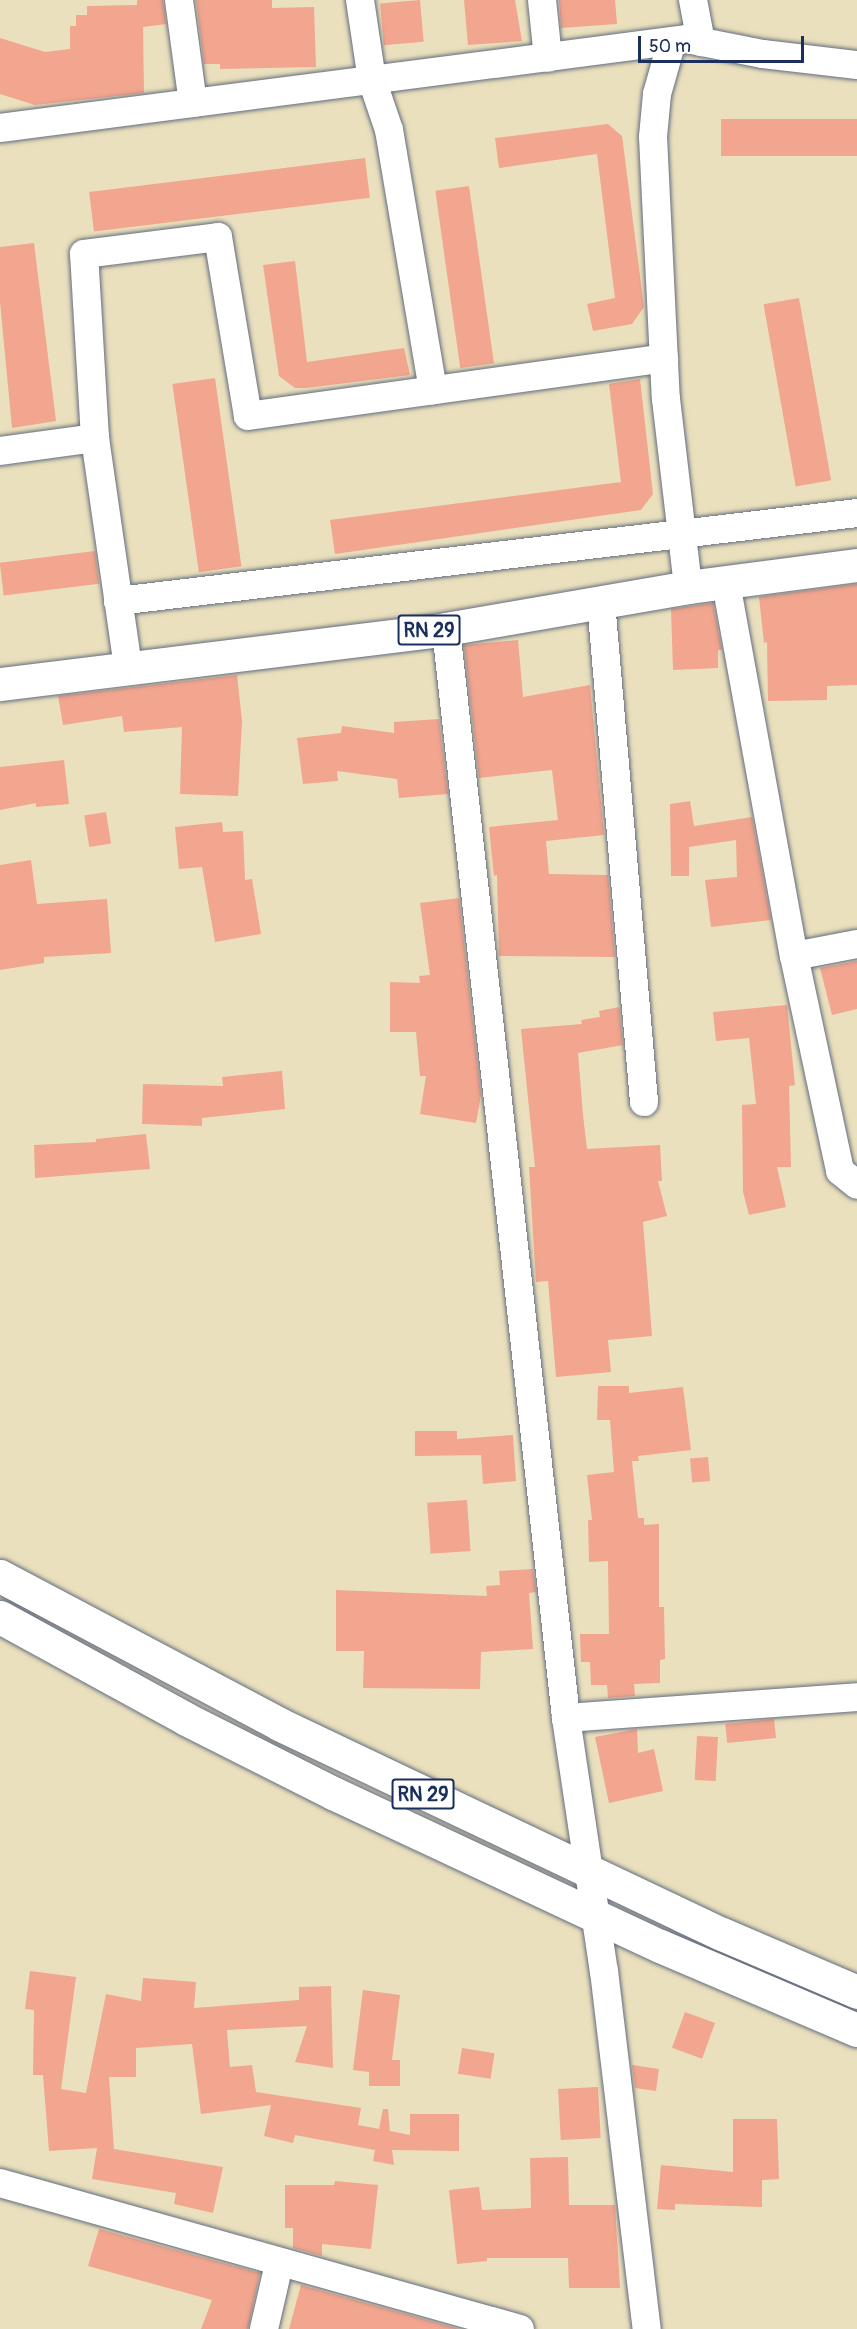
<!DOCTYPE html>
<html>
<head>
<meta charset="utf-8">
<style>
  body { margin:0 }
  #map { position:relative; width:857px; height:2329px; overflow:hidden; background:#eae0bd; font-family:Pangolin,sans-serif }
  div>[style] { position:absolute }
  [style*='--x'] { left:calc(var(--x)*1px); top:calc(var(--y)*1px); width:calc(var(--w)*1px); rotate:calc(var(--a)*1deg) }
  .building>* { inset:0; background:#f2a58f; transform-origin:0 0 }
  .roads { filter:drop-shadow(0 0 2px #636d7f) drop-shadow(0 0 2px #636d7f) }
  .minor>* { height:28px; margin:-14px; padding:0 14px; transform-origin:14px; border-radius:14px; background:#fff }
  .major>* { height:33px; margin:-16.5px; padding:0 16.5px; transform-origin:16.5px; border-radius:16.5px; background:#fff }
  .highway>* { height:33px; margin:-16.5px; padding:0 16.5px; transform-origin:16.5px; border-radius:16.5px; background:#fff }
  span { translate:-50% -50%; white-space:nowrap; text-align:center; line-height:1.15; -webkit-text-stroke:4.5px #fff; paint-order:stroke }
  .shield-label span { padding:2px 4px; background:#fff; border:2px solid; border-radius:4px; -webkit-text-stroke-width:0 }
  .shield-label { font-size:20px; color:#1b2f5e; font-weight:700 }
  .scale { position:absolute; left:638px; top:36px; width:166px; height:27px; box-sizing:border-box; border:3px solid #1b2f5e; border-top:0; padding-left:8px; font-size:18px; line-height:21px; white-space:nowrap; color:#1b2f5e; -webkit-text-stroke:4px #fff; paint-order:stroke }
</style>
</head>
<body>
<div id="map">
  <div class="building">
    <i style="clip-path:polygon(137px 0,163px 0,166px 24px,143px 27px,144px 93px,35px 105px,0 94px,0 38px,45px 52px,70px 49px,70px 26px,76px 26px,76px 15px,87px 15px,87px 6px,137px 5px)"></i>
    <i style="clip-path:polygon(196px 0,272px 0,272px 8px,314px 7px,316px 67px,220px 69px,220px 64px,204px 64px)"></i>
    <i style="left:420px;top:0;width:42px;height:40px;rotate:85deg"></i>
    <i style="clip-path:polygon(464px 0,515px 0,522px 41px,468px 45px)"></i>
    <i style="clip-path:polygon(559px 0,615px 0,617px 24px,561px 28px)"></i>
    <i style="left:857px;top:119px;width:37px;height:136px;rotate:90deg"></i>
    <i style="clip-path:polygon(608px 124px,622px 136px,644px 307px,632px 324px,593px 331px,587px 304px,615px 298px,597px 154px,499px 168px,495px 138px)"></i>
    <i style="left:365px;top:158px;width:40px;height:278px;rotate:83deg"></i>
    <i style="left:469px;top:186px;width:179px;height:34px;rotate:82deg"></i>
    <i style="clip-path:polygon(34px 243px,56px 421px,12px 428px,0 302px,0 247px)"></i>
    <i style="clip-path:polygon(295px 261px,307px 362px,404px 348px,410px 375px,306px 388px,295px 388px,279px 376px,263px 265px)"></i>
    <i style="left:799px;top:298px;width:185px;height:36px;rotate:80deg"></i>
    <i style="left:215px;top:378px;width:190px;height:43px;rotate:82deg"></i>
    <i style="clip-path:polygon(640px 379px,653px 494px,641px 510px,335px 554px,330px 520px,621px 482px,609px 384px)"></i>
    <i style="left:95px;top:551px;width:33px;height:96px;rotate:83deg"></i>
    <i style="clip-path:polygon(857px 584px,857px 685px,827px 686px,827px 700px,768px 701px,767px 642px,764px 643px,759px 597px)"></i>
    <i style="clip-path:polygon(713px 603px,722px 650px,718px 650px,718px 668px,673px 670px,671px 609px)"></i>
    <i style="clip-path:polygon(518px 640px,523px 697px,590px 685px,604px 835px,546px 841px,549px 874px,608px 875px,615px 957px,499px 956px,497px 875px,494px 876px,489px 827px,558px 820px,552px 770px,479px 778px,464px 645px)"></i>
    <i style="clip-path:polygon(237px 675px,242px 721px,238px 796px,180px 794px,182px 727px,124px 732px,122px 716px,63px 725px,58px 696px)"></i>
    <i style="clip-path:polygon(439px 719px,448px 794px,399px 798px,397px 779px,337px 771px,338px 781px,303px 784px,297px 738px,341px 733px,342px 726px,394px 733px,394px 722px)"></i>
    <i style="clip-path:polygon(64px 760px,69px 804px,36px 807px,36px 803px,0 810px,0 767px)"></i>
    <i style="clip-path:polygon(690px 801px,694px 826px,752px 817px,771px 920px,711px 927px,705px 880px,737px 877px,736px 840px,689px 847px,689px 876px,671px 876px,670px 804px)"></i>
    <i style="left:106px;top:812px;width:32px;height:22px;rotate:81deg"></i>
    <i style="clip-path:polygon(222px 822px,223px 832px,243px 831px,245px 880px,252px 879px,261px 934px,215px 942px,202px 867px,179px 869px,175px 827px)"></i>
    <i style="clip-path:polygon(31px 860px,37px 904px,107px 899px,111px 953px,44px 957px,44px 963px,0 970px,0 865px)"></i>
    <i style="clip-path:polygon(459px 898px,481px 1095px,476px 1123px,420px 1114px,426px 1076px,420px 1076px,416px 1032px,390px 1032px,390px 982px,420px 983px,419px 976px,430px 975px,420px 903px)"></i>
    <i style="clip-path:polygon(857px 961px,857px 1009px,832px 1015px,820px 968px)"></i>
    <i style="clip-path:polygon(787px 1005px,795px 1085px,789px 1086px,791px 1167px,777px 1167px,786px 1207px,749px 1215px,743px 1192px,742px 1105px,756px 1104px,749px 1038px,716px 1041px,713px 1012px)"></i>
    <i style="clip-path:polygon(619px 1007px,623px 1045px,578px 1053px,583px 1115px,587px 1149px,660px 1145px,662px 1181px,658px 1181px,667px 1216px,643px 1222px,652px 1336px,608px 1340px,611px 1372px,556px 1377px,548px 1281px,536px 1282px,529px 1167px,535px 1167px,521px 1029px,582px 1024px,581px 1020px,600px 1017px,599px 1011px)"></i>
    <i style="clip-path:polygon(282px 1071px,285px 1109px,202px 1118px,202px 1126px,142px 1124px,143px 1084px,223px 1086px,222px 1077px)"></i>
    <i style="clip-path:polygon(146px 1134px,150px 1169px,35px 1178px,34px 1145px,96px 1142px,96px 1139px)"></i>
    <i style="clip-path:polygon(598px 1386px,629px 1386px,629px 1393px,683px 1387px,691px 1450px,638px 1456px,639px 1461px,632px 1461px,638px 1518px,644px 1518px,644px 1525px,659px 1524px,659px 1607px,664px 1607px,665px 1659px,660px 1660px,660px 1683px,634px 1684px,635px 1696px,608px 1698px,607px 1685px,591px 1685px,590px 1662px,581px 1662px,580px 1634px,609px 1634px,608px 1561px,589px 1562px,588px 1520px,592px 1520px,587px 1475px,614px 1472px,610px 1420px,597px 1420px)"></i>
    <i style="clip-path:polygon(415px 1431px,457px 1431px,457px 1439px,513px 1435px,516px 1481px,483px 1484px,481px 1455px,415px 1456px)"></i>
    <i style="left:708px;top:1457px;width:24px;height:18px;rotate:85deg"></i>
    <i style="left:467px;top:1500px;width:51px;height:40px;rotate:86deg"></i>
    <i style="clip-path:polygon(533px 1569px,536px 1592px,529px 1593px,533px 1649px,481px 1652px,480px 1689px,363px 1688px,364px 1651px,336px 1651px,336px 1590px,487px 1596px,486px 1586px,500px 1585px,499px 1571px)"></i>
    <i style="left:774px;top:1719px;width:19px;height:49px;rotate:84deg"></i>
    <i style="clip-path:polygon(637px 1729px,638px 1753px,654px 1749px,663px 1791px,609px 1803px,595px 1737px)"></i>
    <i style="left:697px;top:1736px;width:21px;height:44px;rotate:3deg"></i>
    <i style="clip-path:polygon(30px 1971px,76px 1977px,61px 2089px,86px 2093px,106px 1994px,141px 2001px,143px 1978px,196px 1982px,194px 2008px,299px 2000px,299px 1987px,331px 1986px,333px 2068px,295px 2062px,307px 2026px,227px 2030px,230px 2067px,252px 2065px,256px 2092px,361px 2108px,358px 2125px,379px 2129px,383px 2109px,388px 2109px,390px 2131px,410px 2135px,410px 2114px,459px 2114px,459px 2151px,392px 2150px,394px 2165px,373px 2161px,375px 2150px,295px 2135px,293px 2143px,264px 2136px,271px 2105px,201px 2114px,192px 2044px,136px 2048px,136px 2077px,109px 2077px,114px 2149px,223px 2167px,213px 2213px,174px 2204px,176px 2193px,92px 2179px,97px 2148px,49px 2151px,43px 2075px,33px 2075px,34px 2010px,25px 2009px)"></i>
    <i style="clip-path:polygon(363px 1990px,400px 1995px,392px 2060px,400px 2060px,400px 2086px,369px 2086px,369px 2072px,353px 2070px)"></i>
    <i style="left:685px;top:2012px;width:32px;height:38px;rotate:20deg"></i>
    <i style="left:462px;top:2048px;width:33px;height:26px;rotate:9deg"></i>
    <i style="clip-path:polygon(632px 2065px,659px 2069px,656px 2091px,635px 2088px)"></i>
    <i style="left:598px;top:2087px;width:51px;height:40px;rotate:87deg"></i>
    <i style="clip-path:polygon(733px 2119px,777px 2119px,779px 2179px,762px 2180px,762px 2207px,675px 2204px,675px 2210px,657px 2209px,661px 2165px,733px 2172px)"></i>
    <i style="clip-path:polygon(568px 2157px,569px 2205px,615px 2205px,620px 2288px,569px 2288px,568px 2258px,487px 2258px,487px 2261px,457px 2264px,449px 2190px,479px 2187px,482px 2210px,531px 2208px,530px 2158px)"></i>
    <i style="clip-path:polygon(335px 2181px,378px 2185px,371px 2249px,322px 2244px,322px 2256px,293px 2248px,293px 2228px,285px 2228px,285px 2185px,334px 2185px)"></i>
    <i style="clip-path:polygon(99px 2229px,260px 2273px,248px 2329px,201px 2329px,212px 2300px,88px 2266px)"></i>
    <i style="clip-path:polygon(301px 2285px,459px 2329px,289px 2329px)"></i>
  </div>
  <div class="roads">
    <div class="minor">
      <i style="--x:179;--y:0;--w:104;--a:82.3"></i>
      <i style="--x:360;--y:0;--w:81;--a:81.5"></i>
      <i style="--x:372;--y:80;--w:53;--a:71.2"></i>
      <i style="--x:389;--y:130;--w:264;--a:80.4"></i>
      <i style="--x:542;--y:0;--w:58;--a:84.1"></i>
      <i style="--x:693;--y:0;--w:43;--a:79.2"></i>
      <i style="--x:672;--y:41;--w:55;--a:105.8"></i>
      <i style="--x:657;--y:94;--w:43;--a:95.3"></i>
      <i style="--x:653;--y:137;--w:262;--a:87.2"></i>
      <i style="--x:666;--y:399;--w:189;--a:83.3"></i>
      <i style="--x:0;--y:128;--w:693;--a:-7.38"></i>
      <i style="--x:687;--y:39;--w:77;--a:11.2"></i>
      <i style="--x:763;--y:54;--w:95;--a:6.7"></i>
      <i style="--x:95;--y:438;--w:184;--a:-93.4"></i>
      <i style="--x:84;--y:254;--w:135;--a:-7.2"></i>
      <i style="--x:218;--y:237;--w:181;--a:80.5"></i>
      <i style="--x:248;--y:416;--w:420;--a:-7.9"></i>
      <i style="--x:0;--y:451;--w:96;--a:-7.8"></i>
      <i style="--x:95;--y:438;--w:230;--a:81.8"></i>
      <i style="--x:726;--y:583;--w:379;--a:79.7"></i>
      <i style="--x:794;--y:956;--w:220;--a:77.9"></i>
      <i style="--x:840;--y:1171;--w:22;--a:39"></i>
      <i style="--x:118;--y:601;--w:744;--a:-6.79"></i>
      <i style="--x:601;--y:602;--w:502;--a:85.08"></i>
      <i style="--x:446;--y:629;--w:1096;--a:83.71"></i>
      <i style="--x:566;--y:1718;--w:256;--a:81.5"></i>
      <i style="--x:604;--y:1971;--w:361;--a:83.2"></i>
      <i style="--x:794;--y:956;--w:64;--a:-10.8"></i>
      <i style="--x:566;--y:1718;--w:292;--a:-4.1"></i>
      <i style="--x:0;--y:2183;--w:540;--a:15.68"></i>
      <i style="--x:264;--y:2329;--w:67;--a:-77"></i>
    </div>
    <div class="major">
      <i style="--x:0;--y:684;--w:449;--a:-7"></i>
      <i style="--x:446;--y:629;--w:246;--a:-9.8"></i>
      <i style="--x:688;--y:587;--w:170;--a:-7.4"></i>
    </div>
    <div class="highway">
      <i style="--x:0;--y:1576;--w:316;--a:27.9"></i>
      <i style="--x:279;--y:1724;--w:490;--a:25.4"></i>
      <i style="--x:722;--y:1934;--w:147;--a:23.2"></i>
      <i style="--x:0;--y:1617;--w:212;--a:28.7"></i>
      <i style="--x:186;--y:1719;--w:165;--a:26.7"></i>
      <i style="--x:333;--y:1793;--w:361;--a:25.1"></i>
      <i style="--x:660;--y:1946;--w:214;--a:23.1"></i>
    </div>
  </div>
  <div class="shield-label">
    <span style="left:429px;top:630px">RN 29</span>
    <span style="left:423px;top:1794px">RN 29</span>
  </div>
  <div class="scale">50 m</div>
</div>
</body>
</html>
